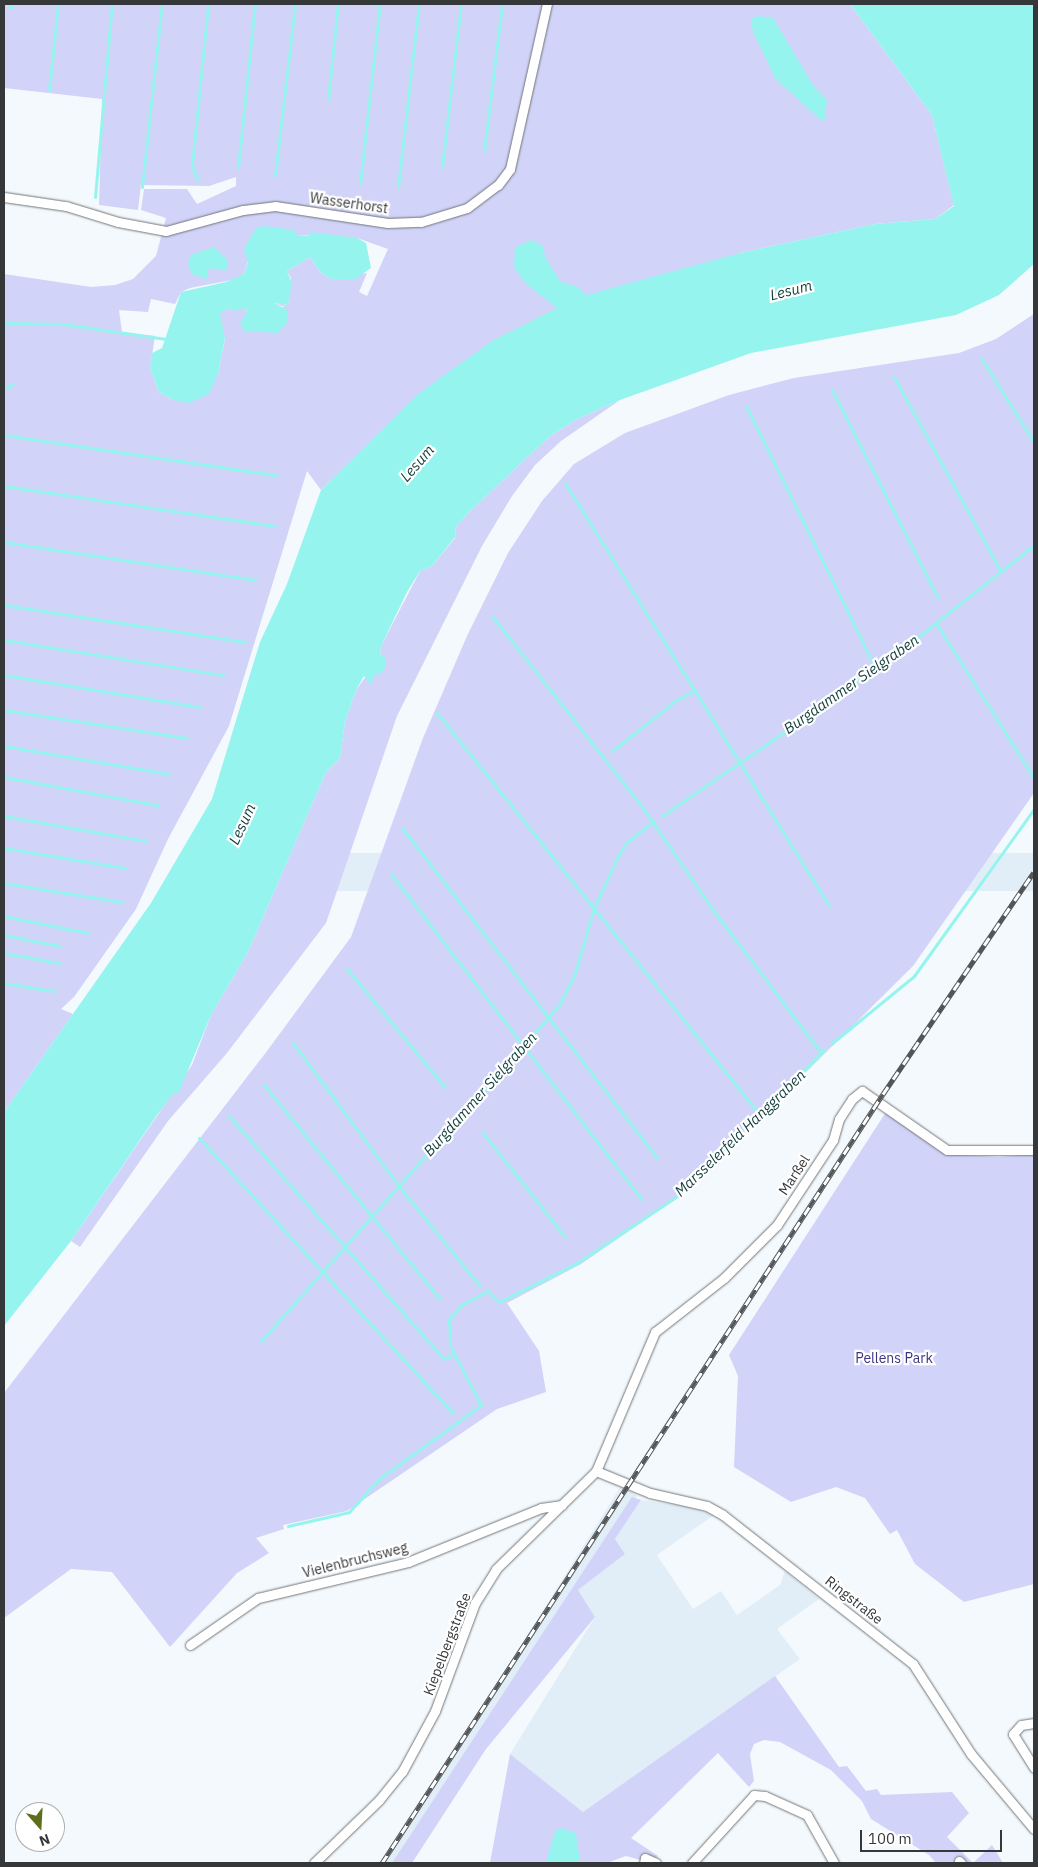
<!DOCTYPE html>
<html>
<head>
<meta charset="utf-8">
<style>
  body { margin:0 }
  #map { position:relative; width:1038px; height:1867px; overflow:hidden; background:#f3f9fd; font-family:"IBM Plex Sans",sans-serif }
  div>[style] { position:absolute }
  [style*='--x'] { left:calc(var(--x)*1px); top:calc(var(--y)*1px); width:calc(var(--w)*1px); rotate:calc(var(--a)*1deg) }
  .built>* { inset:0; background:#e1eef7; transform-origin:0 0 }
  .green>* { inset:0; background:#d2d3f9 }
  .water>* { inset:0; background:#95f4ee }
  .stream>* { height:3px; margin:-1.5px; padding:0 1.5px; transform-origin:1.5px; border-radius:1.5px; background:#95f4ee }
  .roads { filter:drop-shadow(0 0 1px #717679) drop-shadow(0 0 1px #717679) }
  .minor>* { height:9px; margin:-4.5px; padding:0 4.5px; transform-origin:4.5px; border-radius:4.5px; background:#fff }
  .rail>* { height:5px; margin-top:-2.5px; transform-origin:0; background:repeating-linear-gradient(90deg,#fff 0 9px,#535658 0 18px); box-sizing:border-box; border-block:1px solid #535658 }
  span { translate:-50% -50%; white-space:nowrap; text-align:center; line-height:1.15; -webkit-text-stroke:4.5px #fff; paint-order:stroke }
  .street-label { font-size:14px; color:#353739 }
  .park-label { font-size:14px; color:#3d357f }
  .water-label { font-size:15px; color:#103e3b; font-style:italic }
  .frame { position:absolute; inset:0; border:5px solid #353739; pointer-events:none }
  .north { position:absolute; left:15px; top:1802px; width:50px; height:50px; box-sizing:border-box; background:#fff; border:1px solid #aeafb0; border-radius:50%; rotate:161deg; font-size:14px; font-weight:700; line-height:20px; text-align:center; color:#353739 }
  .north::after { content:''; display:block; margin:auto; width:18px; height:22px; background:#5e6f1b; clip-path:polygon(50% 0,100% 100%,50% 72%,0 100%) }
  .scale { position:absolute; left:860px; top:1830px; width:142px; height:22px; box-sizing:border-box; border:2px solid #353739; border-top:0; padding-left:6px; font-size:15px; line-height:18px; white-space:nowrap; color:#353739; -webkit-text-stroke:4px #fff; paint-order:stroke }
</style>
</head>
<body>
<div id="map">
  <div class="built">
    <i style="left:1034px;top:853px;width:38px;height:745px;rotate:90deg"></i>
    <i style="left:621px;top:1486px;width:19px;height:450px;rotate:32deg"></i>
    <i style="clip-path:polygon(641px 1500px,694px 1508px,714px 1515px,657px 1555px,693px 1609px,721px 1591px,737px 1615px,780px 1585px,785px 1571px,819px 1599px,777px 1629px,800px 1659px,583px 1812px,510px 1754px,595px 1617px,578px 1590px,625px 1554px,615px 1539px)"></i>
  </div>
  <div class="green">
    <i style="clip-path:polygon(evenodd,4px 4px,850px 4px,932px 115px,954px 205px,935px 219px,875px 224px,740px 253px,419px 394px,321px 490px,307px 471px,229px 726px,168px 839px,136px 909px,74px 997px,61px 1009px,73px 1014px,4px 1112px,4px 274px,91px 287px,115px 285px,133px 279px,156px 256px,166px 218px,141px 210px,144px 189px,187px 189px,197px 204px,236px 186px,236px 177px,209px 186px,141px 185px,138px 210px,99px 205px,102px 99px,4px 88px,4px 4px,297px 235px,357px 238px,388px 249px,367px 296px,359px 292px,367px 273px,333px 280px,320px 272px,310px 257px,287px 271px,291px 278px,288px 305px,274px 303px,285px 307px,247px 312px,245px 308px,228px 308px,219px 314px,225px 339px,218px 374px,173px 400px,159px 392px,150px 368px,155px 336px,122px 332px,119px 310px,148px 312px,151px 299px,175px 304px,181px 292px,190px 288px,237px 279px,244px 274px,248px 261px,297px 235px)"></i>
    <i style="clip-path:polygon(1034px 314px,1034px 793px,913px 966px,684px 1193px,581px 1264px,507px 1303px,539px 1351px,546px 1392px,497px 1409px,347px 1511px,283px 1525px,284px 1529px,256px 1538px,269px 1553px,237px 1573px,170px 1647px,112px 1572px,71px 1569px,4px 1618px,4px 1393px,267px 1051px,351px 937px,423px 738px,467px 636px,508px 553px,542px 501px,574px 464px,625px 433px,729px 395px,794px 378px,959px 353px,996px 339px)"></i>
    <i style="clip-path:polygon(620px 400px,561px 441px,535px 465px,512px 496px,482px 546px,397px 716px,326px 923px,227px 1053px,168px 1121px,80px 1247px,71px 1241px,192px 1065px,211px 1015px,248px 952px,326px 772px,340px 758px,345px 722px,356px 690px,380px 657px,381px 646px,420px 571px,432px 566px,455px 538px,456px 527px,468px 513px,550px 436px,577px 419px)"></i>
    <i style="clip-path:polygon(886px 1112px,946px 1154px,999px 1157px,1034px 1154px,1034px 1584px,964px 1602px,915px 1564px,897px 1530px,890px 1534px,865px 1498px,836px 1487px,791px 1502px,734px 1467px,738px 1376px,729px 1355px)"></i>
    <i style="clip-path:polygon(632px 1497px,641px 1500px,615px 1539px,625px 1554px,578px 1590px,595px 1617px,486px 1749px,412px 1863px,392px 1863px)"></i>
    <i style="clip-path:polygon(775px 1676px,839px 1767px,847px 1766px,866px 1791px,877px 1789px,881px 1795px,952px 1792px,969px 1813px,947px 1837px,973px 1863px,992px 1845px,1003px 1863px,936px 1863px,929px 1855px,871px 1819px,862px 1801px,831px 1770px,780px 1742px,764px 1740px,754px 1744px,750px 1754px,754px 1781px,749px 1787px,718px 1753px,631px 1838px,658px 1856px,652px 1863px,626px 1856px,607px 1863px,490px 1863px,510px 1754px,583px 1812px)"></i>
  </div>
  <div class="water">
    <i style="clip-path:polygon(850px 4px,1034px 4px,1034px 264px,999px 295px,956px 315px,751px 353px,620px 400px,577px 419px,550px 436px,468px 513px,456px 527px,455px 537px,432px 566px,420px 571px,407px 592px,381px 646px,380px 656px,384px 654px,386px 664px,383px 672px,374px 675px,371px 685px,364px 676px,356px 690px,345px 722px,340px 758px,326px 772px,248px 952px,211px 1015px,179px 1092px,173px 1094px,157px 1115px,71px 1241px,4px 1326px,4px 1112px,151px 903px,212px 799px,260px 642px,287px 584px,321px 490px,418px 394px,492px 341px,557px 308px,525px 283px,514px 267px,515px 247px,531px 240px,542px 245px,546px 259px,561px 282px,578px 287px,586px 295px,740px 253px,875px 224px,935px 219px,954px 206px,932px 115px)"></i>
    <i style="clip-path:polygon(759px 16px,773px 18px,813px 85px,827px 100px,824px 123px,775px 78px,753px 32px,751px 18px)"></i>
    <i style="clip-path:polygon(266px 226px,293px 230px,297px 235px,309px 236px,311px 232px,357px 238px,366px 243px,371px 268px,354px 280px,333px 280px,320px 272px,310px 257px,287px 271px,292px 283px,288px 305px,274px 303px,288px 310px,287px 323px,278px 333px,244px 331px,240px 323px,247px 312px,245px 308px,235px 311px,228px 308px,220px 314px,225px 338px,218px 374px,209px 394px,189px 403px,173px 400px,159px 392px,150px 368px,152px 353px,162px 348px,181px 292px,226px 282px,244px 274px,248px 262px,244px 250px,246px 245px,256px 228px)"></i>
    <i style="clip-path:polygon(214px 247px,228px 260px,226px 271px,209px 268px,207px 279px,192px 274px,188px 265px,191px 255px)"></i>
    <i style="clip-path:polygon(561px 1828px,576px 1833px,580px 1863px,546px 1863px,555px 1831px)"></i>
  </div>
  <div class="stream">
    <i style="--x:11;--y:8;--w:4;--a:-90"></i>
    <i style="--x:49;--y:90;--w:86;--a:-84"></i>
    <i style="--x:328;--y:100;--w:97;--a:-84.1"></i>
    <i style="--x:484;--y:151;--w:148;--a:-83"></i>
    <i style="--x:442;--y:167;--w:164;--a:-83.4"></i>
    <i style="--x:238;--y:168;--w:165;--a:-84.1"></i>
    <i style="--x:275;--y:175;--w:172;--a:-83.3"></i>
    <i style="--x:197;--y:180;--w:16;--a:-108"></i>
    <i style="--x:192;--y:165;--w:162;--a:-84.3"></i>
    <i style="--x:360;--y:184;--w:181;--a:-83.7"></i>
    <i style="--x:142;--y:187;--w:184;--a:-83.8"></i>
    <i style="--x:398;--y:187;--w:184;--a:-83.5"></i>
    <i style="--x:95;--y:197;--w:194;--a:-85"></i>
    <i style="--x:4;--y:323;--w:59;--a:1"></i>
    <i style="--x:63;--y:324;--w:104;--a:8.3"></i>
    <i style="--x:981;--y:358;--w:99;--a:57.8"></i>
    <i style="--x:894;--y:377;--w:222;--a:61.2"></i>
    <i style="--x:4;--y:389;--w:10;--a:-29"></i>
    <i style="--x:832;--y:390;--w:233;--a:63"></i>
    <i style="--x:746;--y:406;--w:293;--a:63.7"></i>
    <i style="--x:4;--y:435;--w:275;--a:8.4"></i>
    <i style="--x:565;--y:483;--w:498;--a:58"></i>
    <i style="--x:4;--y:486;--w:275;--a:8.4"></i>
    <i style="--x:4;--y:542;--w:255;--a:8.6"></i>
    <i style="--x:4;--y:605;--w:244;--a:8.7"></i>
    <i style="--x:492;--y:616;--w:244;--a:51.8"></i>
    <i style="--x:643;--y:808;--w:124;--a:55.5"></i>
    <i style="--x:713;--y:910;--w:179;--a:52.9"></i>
    <i style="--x:936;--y:623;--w:183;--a:57.7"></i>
    <i style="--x:4;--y:640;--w:222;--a:9.1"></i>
    <i style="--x:4;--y:675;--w:198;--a:9.3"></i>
    <i style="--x:4;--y:710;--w:185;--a:8.7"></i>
    <i style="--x:437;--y:713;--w:516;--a:51.22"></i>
    <i style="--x:4;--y:746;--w:168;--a:9.6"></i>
    <i style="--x:612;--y:751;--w:80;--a:-38.4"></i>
    <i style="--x:675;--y:701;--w:24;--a:-28"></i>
    <i style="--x:4;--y:777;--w:156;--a:10.4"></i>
    <i style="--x:4;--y:816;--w:144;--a:10"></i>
    <i style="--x:662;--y:816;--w:275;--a:-34.5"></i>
    <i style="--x:889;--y:660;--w:185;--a:-38.4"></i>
    <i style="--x:402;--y:828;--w:417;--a:52.3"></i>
    <i style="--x:4;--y:848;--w:123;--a:9.4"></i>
    <i style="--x:391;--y:874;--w:411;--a:52.4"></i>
    <i style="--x:4;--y:883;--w:120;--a:9.1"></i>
    <i style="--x:4;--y:916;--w:86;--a:11.4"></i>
    <i style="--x:4;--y:935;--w:57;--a:11.1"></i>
    <i style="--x:4;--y:953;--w:56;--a:10.3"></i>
    <i style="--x:347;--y:969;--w:153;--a:50.3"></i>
    <i style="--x:4;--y:983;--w:50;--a:9.3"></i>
    <i style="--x:293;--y:1043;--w:177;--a:53.5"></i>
    <i style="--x:398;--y:1185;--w:129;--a:51"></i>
    <i style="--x:831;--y:1044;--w:107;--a:-39.3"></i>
    <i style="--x:914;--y:976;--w:206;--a:-54.3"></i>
    <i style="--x:264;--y:1085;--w:277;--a:50.6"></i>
    <i style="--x:229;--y:1116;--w:324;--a:48.5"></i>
    <i style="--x:444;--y:1359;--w:11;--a:-27"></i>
    <i style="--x:483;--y:1133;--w:132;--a:51.7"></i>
    <i style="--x:199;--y:1138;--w:374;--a:47.3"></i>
    <i style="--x:261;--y:1341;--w:447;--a:-48.4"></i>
    <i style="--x:558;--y:1007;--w:35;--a:-63"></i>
    <i style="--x:574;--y:976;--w:71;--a:-73.6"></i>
    <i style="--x:594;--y:908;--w:55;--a:-65.3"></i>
    <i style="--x:617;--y:858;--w:19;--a:-58"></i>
    <i style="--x:627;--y:842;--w:34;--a:-38"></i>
    <i style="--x:288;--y:1526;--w:63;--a:-12.9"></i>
    <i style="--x:349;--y:1512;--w:45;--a:-47.7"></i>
    <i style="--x:379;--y:1479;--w:126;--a:-36"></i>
    <i style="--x:481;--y:1405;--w:67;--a:-117.7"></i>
    <i style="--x:450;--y:1346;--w:27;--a:-92"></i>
    <i style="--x:449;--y:1319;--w:18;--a:-49"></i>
    <i style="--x:461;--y:1305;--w:30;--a:-28"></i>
    <i style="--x:487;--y:1291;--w:16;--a:43"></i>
    <i style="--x:499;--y:1302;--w:87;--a:-26.6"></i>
    <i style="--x:577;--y:1263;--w:126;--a:-33.7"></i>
    <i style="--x:682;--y:1193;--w:202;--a:-45.2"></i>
  </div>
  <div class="roads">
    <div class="minor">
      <i style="--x:4;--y:197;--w:63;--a:8.3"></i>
      <i style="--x:66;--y:206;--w:54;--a:17.1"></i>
      <i style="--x:118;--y:222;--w:49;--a:10.6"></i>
      <i style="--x:166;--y:231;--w:80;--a:-15.3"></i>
      <i style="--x:243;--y:210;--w:32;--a:-7"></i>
      <i style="--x:275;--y:206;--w:114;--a:8.6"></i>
      <i style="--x:388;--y:223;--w:33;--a:-2"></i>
      <i style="--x:421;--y:222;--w:48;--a:-16.9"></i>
      <i style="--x:467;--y:208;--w:39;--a:-37"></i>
      <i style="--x:498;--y:185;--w:20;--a:-53"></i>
      <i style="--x:510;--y:169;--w:169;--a:-77.4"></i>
      <i style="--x:596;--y:1471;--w:58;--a:22.2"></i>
      <i style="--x:650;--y:1493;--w:58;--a:12.8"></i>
      <i style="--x:707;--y:1506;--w:18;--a:29"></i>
      <i style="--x:723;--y:1515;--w:241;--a:38.1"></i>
      <i style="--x:913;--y:1664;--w:107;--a:57.2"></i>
      <i style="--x:971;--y:1754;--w:98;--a:50"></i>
      <i style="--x:190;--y:1645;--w:83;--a:-34.7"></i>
      <i style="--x:258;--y:1598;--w:154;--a:-13.5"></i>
      <i style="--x:408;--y:1562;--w:144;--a:-22.1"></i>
      <i style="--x:541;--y:1508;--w:21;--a:-8"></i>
      <i style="--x:1034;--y:1723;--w:13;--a:171"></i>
      <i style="--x:1021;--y:1725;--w:12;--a:132"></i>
      <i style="--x:1013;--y:1734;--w:40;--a:58"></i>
      <i style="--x:959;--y:1861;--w:3;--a:45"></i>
      <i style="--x:314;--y:1863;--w:91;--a:-44.1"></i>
      <i style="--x:379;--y:1800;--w:36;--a:-51"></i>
      <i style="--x:402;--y:1772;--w:69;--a:-61.6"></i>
      <i style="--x:435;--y:1711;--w:115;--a:-69.7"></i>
      <i style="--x:475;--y:1603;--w:40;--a:-58"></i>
      <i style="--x:496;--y:1569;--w:140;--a:-44.4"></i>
      <i style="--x:596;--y:1471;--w:151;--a:-67"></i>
      <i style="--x:655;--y:1332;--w:88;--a:-38"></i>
      <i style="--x:724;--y:1278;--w:75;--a:-45"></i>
      <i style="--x:777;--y:1225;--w:102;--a:-56.6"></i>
      <i style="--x:833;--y:1140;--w:22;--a:-74"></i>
      <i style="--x:839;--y:1119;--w:24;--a:-57"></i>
      <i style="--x:852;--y:1099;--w:13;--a:-39"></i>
      <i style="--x:862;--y:1091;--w:103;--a:34.8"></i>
      <i style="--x:947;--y:1150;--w:87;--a:0"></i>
      <i style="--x:644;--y:1863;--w:5;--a:-79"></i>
      <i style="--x:645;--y:1858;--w:12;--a:24"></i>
      <i style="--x:692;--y:1863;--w:92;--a:-47.6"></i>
      <i style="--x:754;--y:1795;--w:11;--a:5"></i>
      <i style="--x:765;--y:1796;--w:46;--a:24.3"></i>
      <i style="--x:807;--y:1815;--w:55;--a:60.6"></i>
    </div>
  </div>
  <div class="rail">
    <i style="--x:382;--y:1863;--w:918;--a:-56.92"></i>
    <i style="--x:883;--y:1094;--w:268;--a:-55.8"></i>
  </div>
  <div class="street-label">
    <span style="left:349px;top:203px;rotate:8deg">Wasserhorst</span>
    <span style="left:794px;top:1175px;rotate:-57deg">Marßel</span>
    <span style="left:355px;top:1560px;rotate:-14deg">Vielenbruchsweg</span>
    <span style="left:854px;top:1600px;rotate:38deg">Ringstraße</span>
    <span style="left:447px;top:1644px;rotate:-69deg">Kiepelbergstraße</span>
  </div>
  <div class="park-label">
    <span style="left:894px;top:1358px">Pellens Park</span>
  </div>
  <div class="water-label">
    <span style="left:791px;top:290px;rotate:-14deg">Lesum</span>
    <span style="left:417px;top:463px;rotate:-49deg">Lesum</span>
    <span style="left:851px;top:684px;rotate:-35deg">Burgdammer Sielgraben</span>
    <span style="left:242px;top:824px;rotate:-65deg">Lesum</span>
    <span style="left:480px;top:1094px;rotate:-48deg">Burgdammer Sielgraben</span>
    <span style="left:740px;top:1133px;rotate:-44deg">Marsselerfeld Hanggraben</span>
  </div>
  <div class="frame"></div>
  <div class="north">N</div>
  <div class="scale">100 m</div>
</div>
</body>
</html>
